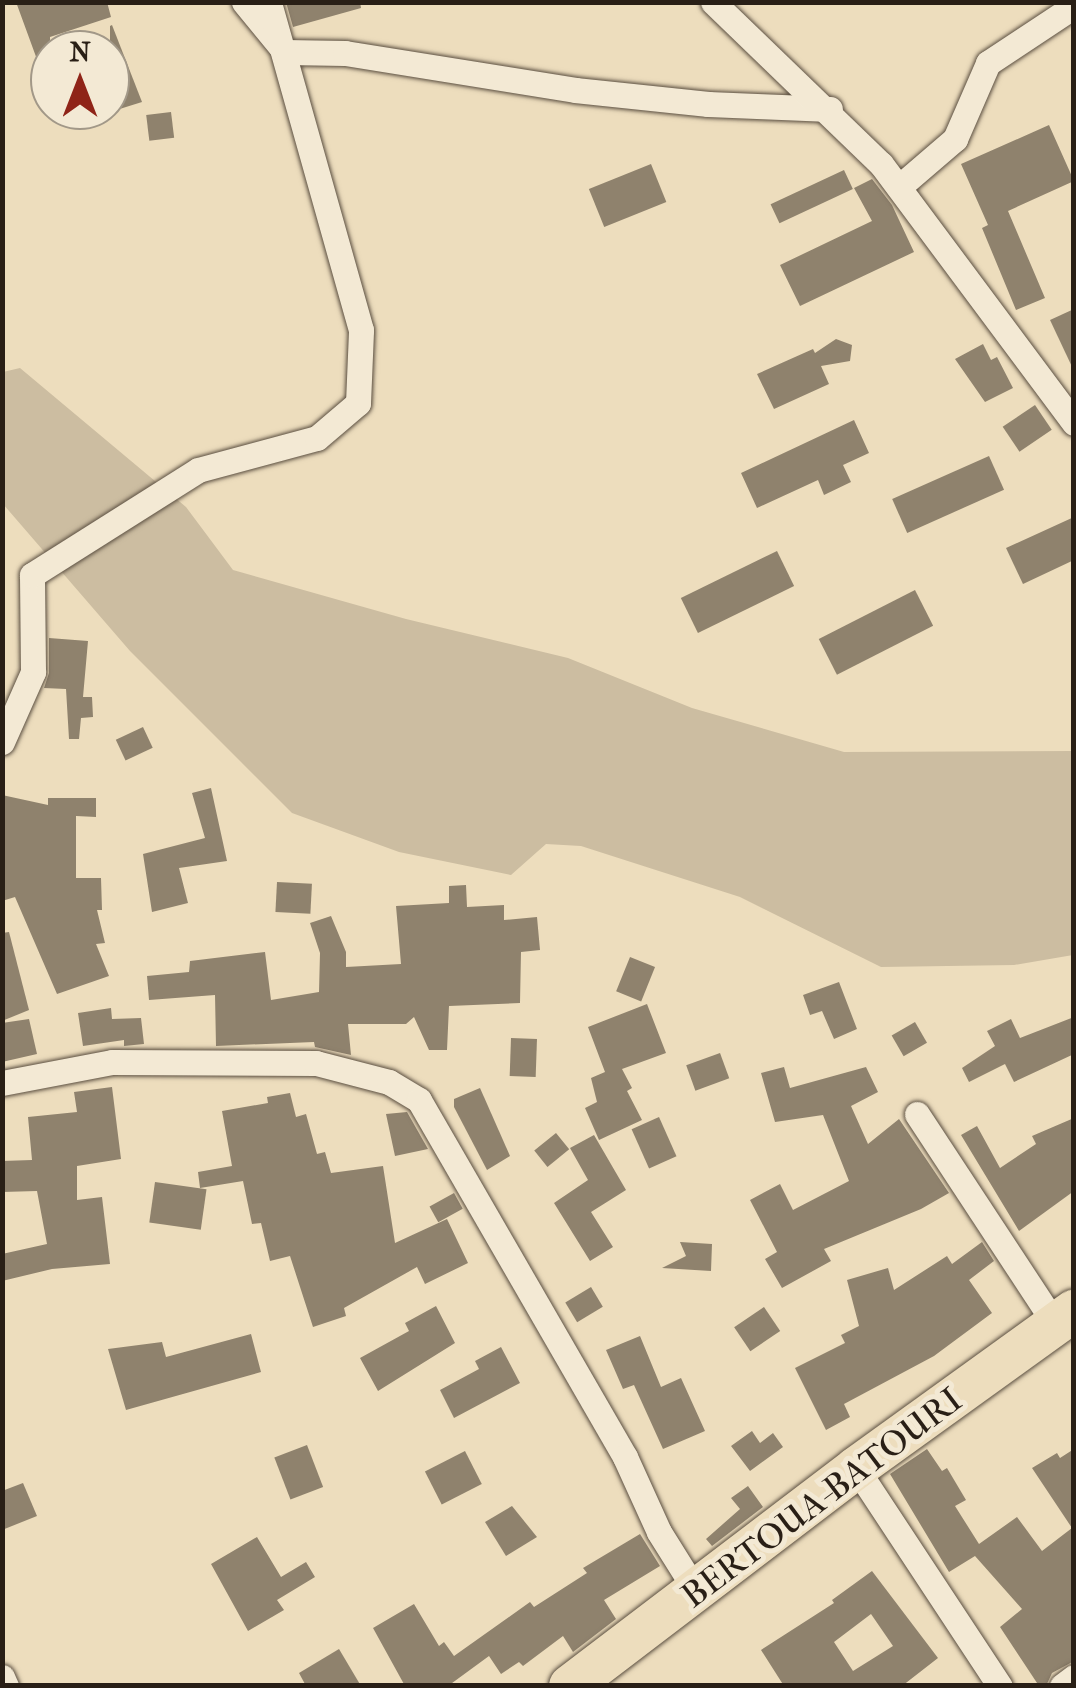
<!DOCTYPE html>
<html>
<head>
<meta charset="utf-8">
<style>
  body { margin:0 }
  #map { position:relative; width:1076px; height:1688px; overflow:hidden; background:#edddbd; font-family:"IM FELL French Canon",serif }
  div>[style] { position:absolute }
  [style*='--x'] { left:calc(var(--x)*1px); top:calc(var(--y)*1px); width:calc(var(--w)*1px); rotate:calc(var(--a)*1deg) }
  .green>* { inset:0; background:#ccbda1 }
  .building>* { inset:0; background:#8f826d; transform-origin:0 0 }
  .roads { filter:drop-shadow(0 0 2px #5a4e40) drop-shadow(0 0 2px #5a4e40) }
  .minor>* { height:25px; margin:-12.5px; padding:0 12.5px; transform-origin:12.5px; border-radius:12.5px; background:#f3e9d4 }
  .trunk>* { height:42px; margin:-21px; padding:0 21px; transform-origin:21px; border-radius:21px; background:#edddbd }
  span { translate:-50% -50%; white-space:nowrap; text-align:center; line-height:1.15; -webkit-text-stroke:10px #f3e9d4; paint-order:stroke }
  .street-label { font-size:35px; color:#291f16 }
  .frame { position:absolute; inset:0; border:5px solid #291f16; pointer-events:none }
  .north { position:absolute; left:30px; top:30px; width:100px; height:100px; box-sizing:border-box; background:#f3e9d4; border:2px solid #a29888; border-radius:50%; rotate:0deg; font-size:28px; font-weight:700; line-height:40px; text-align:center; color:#291f16 }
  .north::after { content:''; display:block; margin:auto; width:35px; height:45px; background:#8f2418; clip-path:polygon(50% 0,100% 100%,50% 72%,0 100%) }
</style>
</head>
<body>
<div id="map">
  <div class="green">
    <i style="clip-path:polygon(20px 368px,186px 507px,233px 570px,406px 619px,568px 658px,692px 708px,844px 752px,1073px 751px,1073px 955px,1014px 965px,881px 967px,740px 897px,581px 846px,546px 844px,511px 875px,399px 852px,292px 813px,130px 651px,3px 504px,3px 372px)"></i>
  </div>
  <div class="building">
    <i style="clip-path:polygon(16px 2px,107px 2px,111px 17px,50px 37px,50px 95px)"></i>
    <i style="clip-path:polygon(286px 2px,360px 2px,361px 8px,293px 27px)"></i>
    <i style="clip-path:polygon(112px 25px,142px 102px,110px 112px,110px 26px)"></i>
    <i style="left:171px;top:112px;width:26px;height:25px;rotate:83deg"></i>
    <i style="clip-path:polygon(1049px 125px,1074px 181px,1008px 211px,1045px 298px,1016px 310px,982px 228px,988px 225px,961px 164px)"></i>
    <i style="left:651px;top:164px;width:41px;height:67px;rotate:68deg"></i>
    <i style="left:844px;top:170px;width:21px;height:81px;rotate:65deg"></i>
    <i style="clip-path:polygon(872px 179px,892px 205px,914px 252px,800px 306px,780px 265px,872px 221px,854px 188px)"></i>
    <i style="clip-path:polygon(1074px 309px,1074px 371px,1050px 320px)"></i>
    <i style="clip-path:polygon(836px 339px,852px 345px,850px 361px,821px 366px,829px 384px,774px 409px,757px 374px,813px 349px,815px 353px)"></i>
    <i style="clip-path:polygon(983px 344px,991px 360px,997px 357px,1013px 388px,985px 402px,955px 359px)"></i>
    <i style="left:1035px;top:405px;width:30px;height:39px;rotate:56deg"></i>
    <i style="clip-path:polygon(854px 420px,869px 453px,843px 465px,851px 482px,824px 495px,818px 480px,757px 508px,741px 473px)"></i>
    <i style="left:989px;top:456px;width:37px;height:106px;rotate:66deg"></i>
    <i style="clip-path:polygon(1074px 517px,1074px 560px,1023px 584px,1006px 548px)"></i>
    <i style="left:777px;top:551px;width:39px;height:107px;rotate:64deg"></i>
    <i style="left:915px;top:590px;width:40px;height:108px;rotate:63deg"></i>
    <i style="clip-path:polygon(49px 638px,88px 641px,83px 697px,92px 697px,93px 717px,81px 718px,79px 739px,69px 739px,66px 689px,44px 688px,49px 673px)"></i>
    <i style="left:143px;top:727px;width:23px;height:30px;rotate:65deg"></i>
    <i style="clip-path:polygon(211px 788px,227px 861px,179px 868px,188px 903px,152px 912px,143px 854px,205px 838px,192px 793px)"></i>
    <i style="clip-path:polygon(2px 795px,48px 805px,48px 798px,96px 798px,96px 817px,76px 816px,76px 878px,101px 878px,102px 910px,97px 910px,105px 943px,96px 944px,109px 976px,57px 994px,15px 897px,2px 901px)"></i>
    <i style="left:277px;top:882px;width:35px;height:30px;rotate:3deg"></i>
    <i style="clip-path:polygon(466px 885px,467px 907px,504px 905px,504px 920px,537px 917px,540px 950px,521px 952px,520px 1003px,449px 1006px,447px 1050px,429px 1050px,414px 1017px,406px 1024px,348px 1024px,351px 1055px,315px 1047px,314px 1042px,216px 1046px,215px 995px,149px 1000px,147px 976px,189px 972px,190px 961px,265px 952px,271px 1000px,319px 992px,320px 953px,310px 923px,331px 916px,346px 952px,346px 967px,401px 964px,396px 906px,449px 903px,449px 886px)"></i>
    <i style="clip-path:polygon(9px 932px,29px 1010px,2px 1021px,2px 933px)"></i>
    <i style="left:630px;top:957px;width:27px;height:37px;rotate:22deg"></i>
    <i style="clip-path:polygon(839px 982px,857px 1029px,834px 1039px,822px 1011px,810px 1015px,803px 995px)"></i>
    <i style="clip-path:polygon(647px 1004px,666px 1053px,622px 1069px,632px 1088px,627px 1091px,642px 1120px,599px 1140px,585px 1108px,597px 1102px,591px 1078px,605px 1072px,588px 1027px)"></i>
    <i style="clip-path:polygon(111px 1008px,112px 1019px,141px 1018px,144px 1044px,124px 1046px,124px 1040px,83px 1046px,78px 1013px)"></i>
    <i style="clip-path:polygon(1074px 1017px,1074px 1054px,1014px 1082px,1005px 1064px,969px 1082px,962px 1068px,995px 1046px,987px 1031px,1011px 1019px,1020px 1038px)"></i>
    <i style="clip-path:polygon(29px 1019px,37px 1054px,2px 1062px,2px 1023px)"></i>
    <i style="left:915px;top:1022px;width:24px;height:27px;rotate:60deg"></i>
    <i style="left:511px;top:1038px;width:26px;height:38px;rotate:2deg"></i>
    <i style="left:720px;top:1053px;width:27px;height:36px;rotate:70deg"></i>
    <i style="clip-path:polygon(784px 1067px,790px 1088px,866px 1067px,878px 1092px,851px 1106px,868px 1144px,899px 1119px,949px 1193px,921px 1209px,824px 1249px,831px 1261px,782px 1288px,765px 1259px,777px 1252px,750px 1200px,780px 1184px,793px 1210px,849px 1181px,823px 1115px,775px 1122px,761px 1073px)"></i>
    <i style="clip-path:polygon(112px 1087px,121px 1159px,77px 1166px,77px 1200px,102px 1197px,110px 1264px,52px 1269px,2px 1281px,2px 1254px,47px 1244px,37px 1191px,2px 1192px,2px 1161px,32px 1160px,28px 1117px,77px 1112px,74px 1092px)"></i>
    <i style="clip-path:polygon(480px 1088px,510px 1156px,487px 1170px,454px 1107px,454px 1099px)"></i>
    <i style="clip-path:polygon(290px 1093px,296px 1117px,306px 1114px,317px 1154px,325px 1152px,331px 1173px,383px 1166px,395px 1243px,447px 1219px,468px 1263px,425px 1284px,417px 1267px,344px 1308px,346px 1316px,313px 1327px,290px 1256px,270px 1261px,261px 1223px,252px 1224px,243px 1181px,200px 1188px,198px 1172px,232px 1166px,222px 1111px,268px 1103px,267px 1097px)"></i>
    <i style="clip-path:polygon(407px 1112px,428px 1149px,395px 1156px,386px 1114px)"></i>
    <i style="left:659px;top:1117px;width:43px;height:30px;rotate:66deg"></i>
    <i style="clip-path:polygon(1074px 1118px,1074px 1191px,1019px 1231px,961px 1135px,977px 1126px,1000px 1168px,1036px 1144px,1032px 1136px)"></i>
    <i style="left:556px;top:1133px;width:21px;height:28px;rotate:51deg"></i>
    <i style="clip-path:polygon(594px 1135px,626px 1190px,591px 1212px,613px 1247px,590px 1261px,554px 1203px,588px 1180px,570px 1148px)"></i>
    <i style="left:155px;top:1182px;width:52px;height:41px;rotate:8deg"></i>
    <i style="left:454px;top:1193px;width:18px;height:28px;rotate:61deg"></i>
    <i style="clip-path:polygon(680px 1242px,712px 1244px,711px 1271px,662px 1268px,686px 1256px)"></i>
    <i style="clip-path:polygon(982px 1242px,994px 1261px,969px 1280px,992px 1313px,934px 1356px,844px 1404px,850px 1417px,826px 1430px,795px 1368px,845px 1343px,841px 1335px,859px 1326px,847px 1280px,888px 1268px,894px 1290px,947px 1256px,952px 1264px)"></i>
    <i style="left:591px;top:1287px;width:23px;height:30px;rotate:59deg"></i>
    <i style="clip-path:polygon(436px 1306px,455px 1343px,378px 1391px,360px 1358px,409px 1331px,405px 1323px)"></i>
    <i style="left:764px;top:1307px;width:29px;height:36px;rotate:56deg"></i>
    <i style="clip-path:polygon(251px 1334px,261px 1372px,126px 1410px,108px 1349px,162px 1342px,166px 1357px)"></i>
    <i style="clip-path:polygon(640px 1336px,661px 1387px,681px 1378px,705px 1431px,663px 1449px,634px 1385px,623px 1389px,606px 1350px)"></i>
    <i style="clip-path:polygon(501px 1347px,520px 1383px,454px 1418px,440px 1390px,479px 1369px,475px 1361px)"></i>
    <i style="clip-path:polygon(752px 1431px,760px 1443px,773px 1433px,783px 1447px,750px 1471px,731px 1446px)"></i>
    <i style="left:307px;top:1445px;width:45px;height:35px;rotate:69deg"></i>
    <i style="clip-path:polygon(927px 1449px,942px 1471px,947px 1468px,966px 1500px,955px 1506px,979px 1544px,1017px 1517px,1042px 1551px,1072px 1528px,1032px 1468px,1057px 1453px,1060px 1458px,1074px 1449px,1074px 1661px,1052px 1673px,1046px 1686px,1039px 1686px,1000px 1627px,1022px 1609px,975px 1556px,949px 1572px,890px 1474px)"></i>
    <i style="left:465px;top:1451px;width:37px;height:45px;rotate:63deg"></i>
    <i style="clip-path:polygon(23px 1483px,37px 1516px,2px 1530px,2px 1491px)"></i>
    <i style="clip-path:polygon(748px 1486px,763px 1507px,712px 1546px,706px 1539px,740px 1509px,731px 1498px)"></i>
    <i style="clip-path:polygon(512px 1506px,537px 1537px,506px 1556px,485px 1522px)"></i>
    <i style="clip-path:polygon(640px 1534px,660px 1566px,604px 1600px,616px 1619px,573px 1652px,563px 1636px,523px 1666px,519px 1662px,501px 1674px,489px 1656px,448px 1686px,405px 1686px,373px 1628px,414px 1604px,439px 1646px,444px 1642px,454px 1656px,530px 1602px,534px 1607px,587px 1573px,583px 1568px)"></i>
    <i style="clip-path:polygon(257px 1537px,281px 1577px,306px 1562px,315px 1577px,277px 1600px,284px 1610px,248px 1631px,211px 1564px)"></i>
    <i style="clip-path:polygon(evenodd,872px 1571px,938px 1658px,902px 1686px,784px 1686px,761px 1650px,834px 1603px,832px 1600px,872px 1571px,871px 1614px,893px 1646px,853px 1671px,834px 1642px,871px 1614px)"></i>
    <i style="clip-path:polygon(339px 1649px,361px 1686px,306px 1686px,299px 1673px)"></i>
  </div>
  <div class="roads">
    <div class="minor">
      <i style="--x:244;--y:2;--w:65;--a:50.6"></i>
      <i style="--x:285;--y:52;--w:60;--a:1"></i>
      <i style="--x:345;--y:53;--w:233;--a:9.1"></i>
      <i style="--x:575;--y:90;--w:134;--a:6"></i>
      <i style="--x:708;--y:104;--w:122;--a:2.3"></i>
      <i style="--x:713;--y:2;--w:233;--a:44"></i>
      <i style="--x:881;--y:164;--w:323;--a:53.3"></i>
      <i style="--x:899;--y:187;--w:74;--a:-40.6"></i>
      <i style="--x:955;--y:139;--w:83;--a:-66.5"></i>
      <i style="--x:988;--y:63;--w:103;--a:-33.5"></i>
      <i style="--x:2;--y:742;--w:77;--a:-66.1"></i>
      <i style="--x:33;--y:672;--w:97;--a:-90.6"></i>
      <i style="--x:32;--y:575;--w:196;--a:-32.3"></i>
      <i style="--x:198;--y:470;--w:123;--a:-15.1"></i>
      <i style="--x:317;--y:438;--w:54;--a:-40.5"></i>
      <i style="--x:358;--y:403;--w:73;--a:-87.6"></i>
      <i style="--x:361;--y:330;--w:341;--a:-105.7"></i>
      <i style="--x:2;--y:1083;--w:112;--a:-10.8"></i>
      <i style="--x:112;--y:1062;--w:204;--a:0.3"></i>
      <i style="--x:316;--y:1063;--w:75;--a:14.6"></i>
      <i style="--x:389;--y:1082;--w:35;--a:31"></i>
      <i style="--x:419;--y:1100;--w:412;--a:60"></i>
      <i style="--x:625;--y:1457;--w:82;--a:65.6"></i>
      <i style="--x:659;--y:1532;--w:70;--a:57.9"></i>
      <i style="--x:917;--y:1114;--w:251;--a:56.7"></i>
      <i style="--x:856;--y:1468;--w:261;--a:56.6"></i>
      <i style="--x:2;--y:1677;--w:10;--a:66"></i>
      <i style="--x:1062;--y:1686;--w:15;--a:-37"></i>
    </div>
    <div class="trunk">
      <i style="--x:570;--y:1686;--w:360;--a:-37.3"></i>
      <i style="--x:856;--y:1468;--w:269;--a:-35.8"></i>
    </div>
  </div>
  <div class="street-label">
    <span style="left:822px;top:1498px;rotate:-37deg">BERTOUA-BATOURI</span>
  </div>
  <div class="frame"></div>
  <div class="north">N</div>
</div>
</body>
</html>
